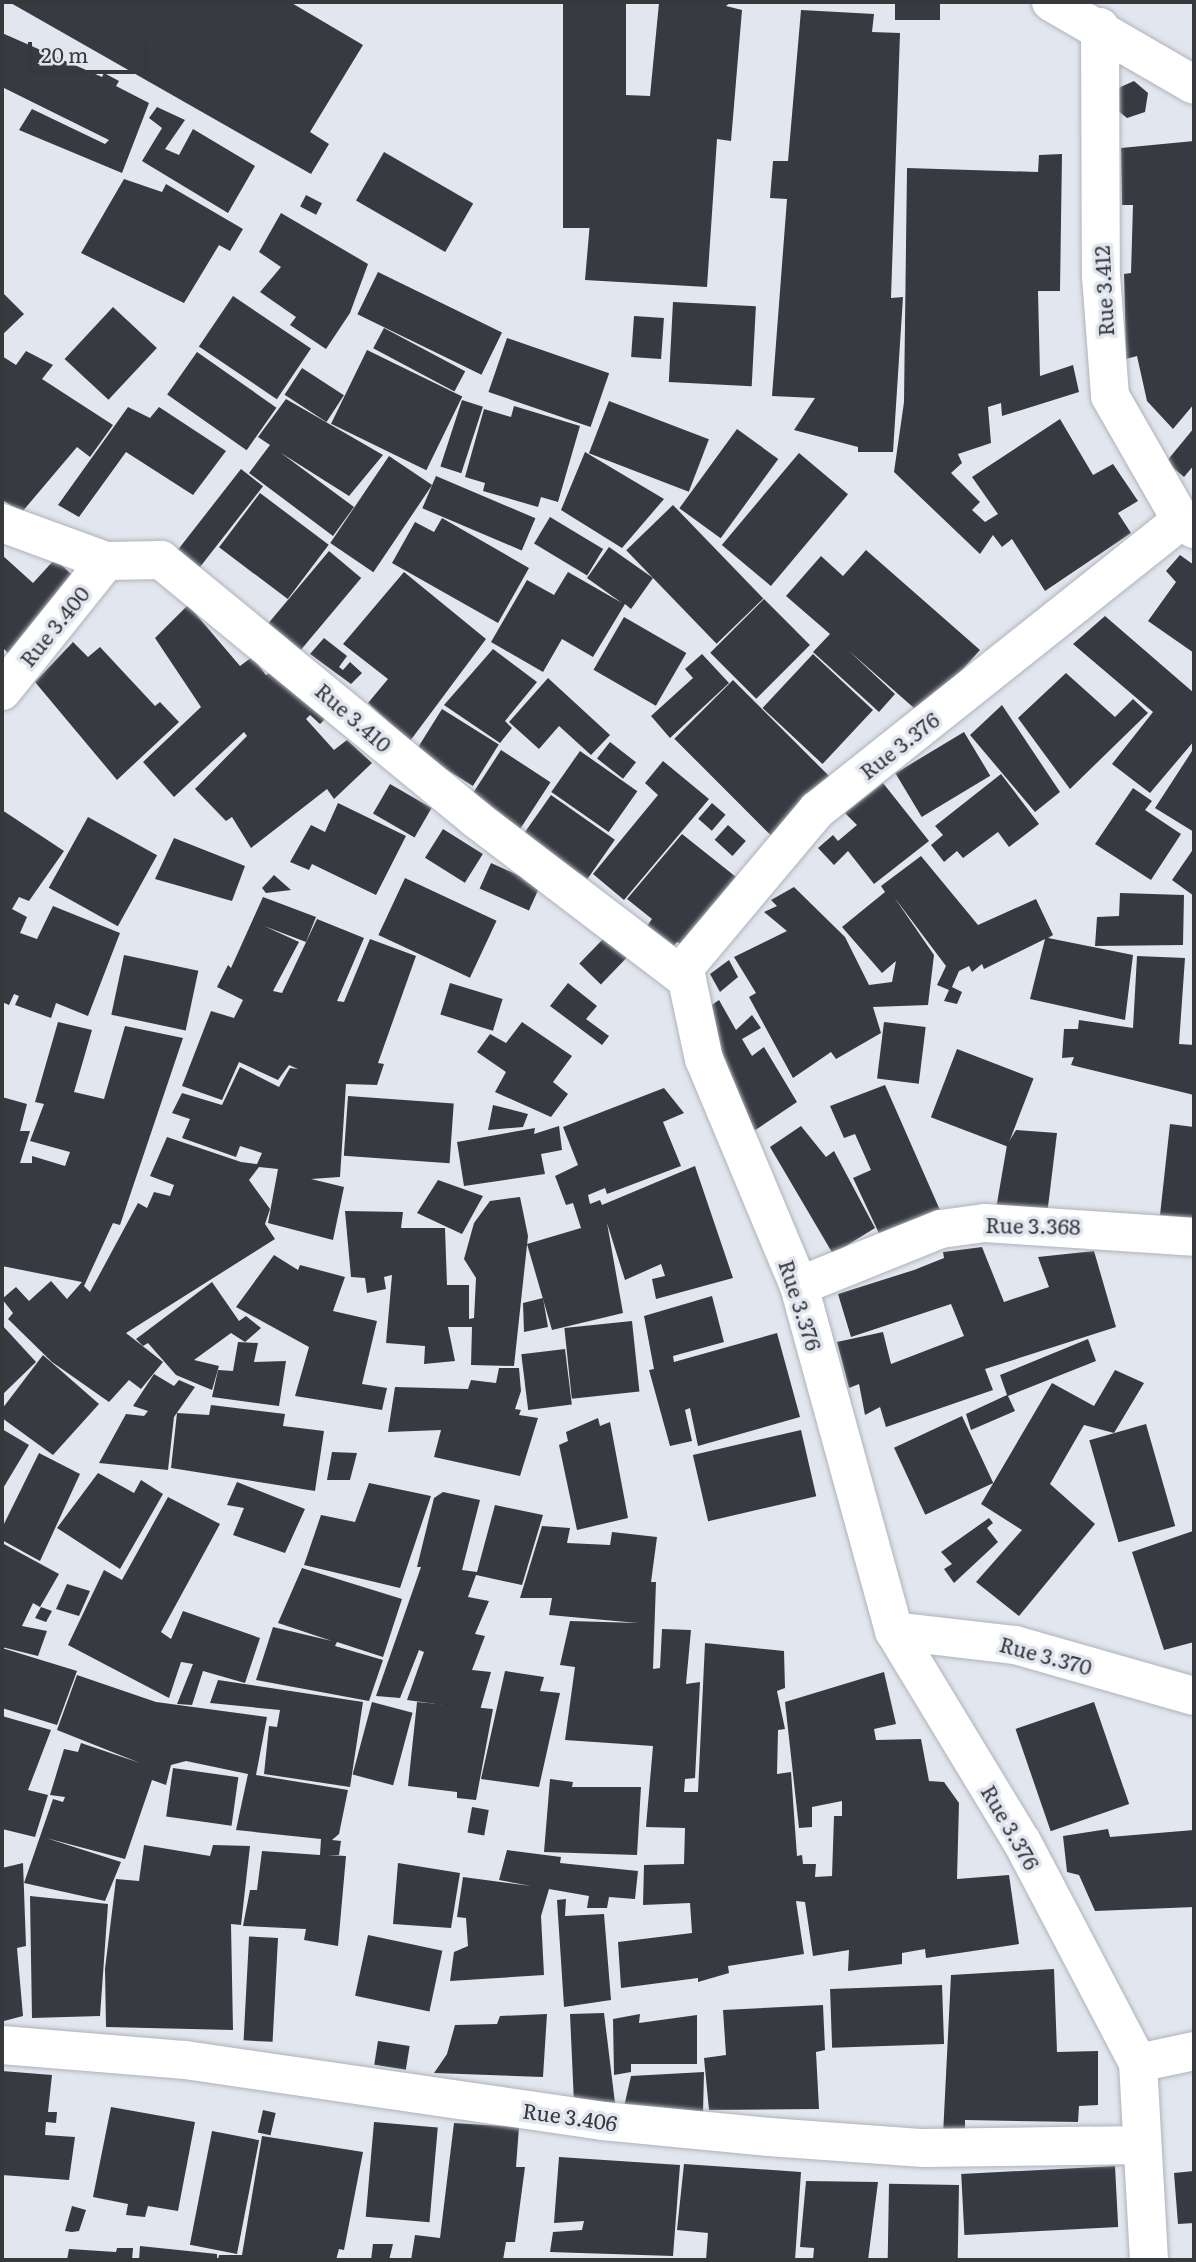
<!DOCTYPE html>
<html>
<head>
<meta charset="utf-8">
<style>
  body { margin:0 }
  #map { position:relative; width:1196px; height:2262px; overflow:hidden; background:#e2e6ef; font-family:Literata,serif }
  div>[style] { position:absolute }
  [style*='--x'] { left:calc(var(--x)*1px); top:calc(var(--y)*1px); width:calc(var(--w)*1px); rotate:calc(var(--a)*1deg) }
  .building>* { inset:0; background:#373a41; transform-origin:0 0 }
  .roads { filter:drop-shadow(0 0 2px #aeb2bb) drop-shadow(0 0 2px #aeb2bb) }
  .minor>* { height:38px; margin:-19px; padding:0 19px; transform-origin:19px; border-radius:19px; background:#fff }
  .major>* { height:38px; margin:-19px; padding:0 19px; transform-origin:19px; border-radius:19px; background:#fff }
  span { translate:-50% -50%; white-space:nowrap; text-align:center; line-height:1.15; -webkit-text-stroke:7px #e2e6ef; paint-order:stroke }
  .street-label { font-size:21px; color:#37383c }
  .frame { position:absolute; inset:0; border:4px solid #37383c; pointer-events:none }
  .scale { position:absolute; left:28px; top:42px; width:119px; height:32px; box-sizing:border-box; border:4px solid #37383c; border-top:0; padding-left:9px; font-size:21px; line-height:24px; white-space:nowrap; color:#37383c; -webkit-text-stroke:5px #e2e6ef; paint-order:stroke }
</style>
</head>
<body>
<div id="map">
  <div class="building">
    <i style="clip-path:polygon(9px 2px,290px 2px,363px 45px,310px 132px,329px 144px,311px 174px)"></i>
    <i style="left:563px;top:2px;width:63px;height:226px"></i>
    <i style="clip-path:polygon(731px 2px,726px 6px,742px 10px,731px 141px,717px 139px,707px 287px,585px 280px,601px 94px,650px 96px,659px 3px)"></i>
    <i style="left:895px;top:2px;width:45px;height:18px"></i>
    <i style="clip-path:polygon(801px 10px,874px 14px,872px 32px,900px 33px,891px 298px,903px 297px,893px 452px,858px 452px,858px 447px,794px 430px,815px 398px,772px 396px,787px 199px,770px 198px,773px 161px,788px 161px)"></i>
    <i style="clip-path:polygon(2px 33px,102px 77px,104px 73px,119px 81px,116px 86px,149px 103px,122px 173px,19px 130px,32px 109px,105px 144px,109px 140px,2px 87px)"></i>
    <i style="clip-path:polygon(1134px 81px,1148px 93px,1145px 112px,1127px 118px,1111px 105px,1116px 89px)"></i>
    <i style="clip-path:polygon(157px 107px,185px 120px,165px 149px,179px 155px,193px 129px,255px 166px,228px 213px,142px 161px,162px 128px,149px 118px)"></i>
    <i style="clip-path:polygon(1194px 141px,1194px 404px,1173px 429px,1147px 401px,1137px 356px,1126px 359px,1124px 274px,1131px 273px,1133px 205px,1122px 205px,1121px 148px)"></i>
    <i style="left:384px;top:152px;width:103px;height:56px;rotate:30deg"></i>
    <i style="clip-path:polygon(1062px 154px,1060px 291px,1038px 291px,1040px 376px,1073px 365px,1079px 392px,1002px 416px,1001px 403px,988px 407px,991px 443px,958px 454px,962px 463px,951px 473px,980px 502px,972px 510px,985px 522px,998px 514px,972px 477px,1060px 419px,1093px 475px,1113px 464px,1138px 501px,1118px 513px,1131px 533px,1045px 591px,1012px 539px,1002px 547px,993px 535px,980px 554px,894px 472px,904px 402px,907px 168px,1038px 172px,1039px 155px)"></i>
    <i style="clip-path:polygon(124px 179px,162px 192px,166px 184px,243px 229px,230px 251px,219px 245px,184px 303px,81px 253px)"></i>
    <i style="left:306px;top:195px;width:18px;height:13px;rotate:27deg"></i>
    <i style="clip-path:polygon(281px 213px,368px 264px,350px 313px,326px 349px,290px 325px,296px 317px,260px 292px,281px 267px,259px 252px)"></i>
    <i style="left:378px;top:272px;width:138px;height:47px;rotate:26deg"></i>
    <i style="clip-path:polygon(2px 292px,24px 314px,2px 335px)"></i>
    <i style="left:233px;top:296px;width:94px;height:61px;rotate:34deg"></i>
    <i style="left:673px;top:302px;width:83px;height:80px;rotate:3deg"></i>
    <i style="left:113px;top:307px;width:60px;height:71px;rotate:43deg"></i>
    <i style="left:634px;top:316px;width:30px;height:41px;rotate:4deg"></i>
    <i style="left:384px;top:328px;width:92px;height:23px;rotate:28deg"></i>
    <i style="left:507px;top:338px;width:108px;height:57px;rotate:19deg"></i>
    <i style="left:367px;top:350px;width:106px;height:82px;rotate:26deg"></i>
    <i style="clip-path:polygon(26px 351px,53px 365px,42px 379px,113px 425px,90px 457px,77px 447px,22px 512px,2px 500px,2px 356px,16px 365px)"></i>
    <i style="left:197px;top:352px;width:97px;height:52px;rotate:35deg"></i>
    <i style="left:302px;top:368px;width:50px;height:32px;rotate:33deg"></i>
    <i style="clip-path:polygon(286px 399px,383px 455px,349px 496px,281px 453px,354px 507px,333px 536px,249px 473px,270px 445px,258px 437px)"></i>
    <i style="left:462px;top:400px;width:22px;height:70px;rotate:18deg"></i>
    <i style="left:609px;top:401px;width:107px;height:56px;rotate:21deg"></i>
    <i style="clip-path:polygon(514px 406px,580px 426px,558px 502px,541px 497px,538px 507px,483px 491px,485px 483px,465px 477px,484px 409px,511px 417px)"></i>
    <i style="clip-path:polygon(128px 407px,150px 418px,159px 407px,226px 451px,193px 495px,126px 452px,79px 517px,58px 505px)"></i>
    <i style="clip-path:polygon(1194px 428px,1194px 465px,1184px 477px,1166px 462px)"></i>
    <i style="left:737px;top:429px;width:51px;height:98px;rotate:36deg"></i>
    <i style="clip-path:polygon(585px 452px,664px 499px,622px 548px,561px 510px)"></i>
    <i style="left:799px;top:453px;width:64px;height:120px;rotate:40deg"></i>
    <i style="left:389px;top:456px;width:52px;height:105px;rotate:34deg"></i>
    <i style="left:241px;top:469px;width:28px;height:104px;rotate:38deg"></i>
    <i style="left:436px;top:476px;width:108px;height:35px;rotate:23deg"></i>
    <i style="left:260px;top:493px;width:86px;height:68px;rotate:37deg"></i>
    <i style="left:673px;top:505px;width:130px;height:65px;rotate:46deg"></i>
    <i style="left:550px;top:517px;width:62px;height:31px;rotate:31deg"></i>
    <i style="clip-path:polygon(442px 518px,529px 568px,498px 623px,392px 563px,415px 522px,434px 532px)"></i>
    <i style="clip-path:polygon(609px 547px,653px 578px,631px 609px,625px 604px,593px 657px,562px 639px,543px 672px,491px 642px,527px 580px,554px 595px,568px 572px,622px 603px,587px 578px)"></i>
    <i style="clip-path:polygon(866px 550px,980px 650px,922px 715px,848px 650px,895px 694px,879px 712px,813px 652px,830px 634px,786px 596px,821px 556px,843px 576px)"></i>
    <i style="left:329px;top:551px;width:42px;height:94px;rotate:40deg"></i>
    <i style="clip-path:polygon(2px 555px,33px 583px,55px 559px,81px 583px,13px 658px,2px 647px)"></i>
    <i style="clip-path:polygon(1180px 555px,1194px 565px,1194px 653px,1148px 621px,1176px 582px,1166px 571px)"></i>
    <i style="clip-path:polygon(404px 572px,486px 639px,410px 741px,368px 703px,388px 679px,343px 644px)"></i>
    <i style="left:764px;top:599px;width:65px;height:76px;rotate:45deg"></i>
    <i style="clip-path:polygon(188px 605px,240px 666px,252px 657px,266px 675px,272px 672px,330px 714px,320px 724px,310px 715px,306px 719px,334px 750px,347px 740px,372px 763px,334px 799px,327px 789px,251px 848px,232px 817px,226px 821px,195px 789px,247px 736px,244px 732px,174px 797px,143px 762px,201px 707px,155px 638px)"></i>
    <i style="clip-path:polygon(1105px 616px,1194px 693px,1194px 741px,1150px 793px,1112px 764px,1153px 712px,1073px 644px)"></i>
    <i style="left:624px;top:617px;width:72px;height:61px;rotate:30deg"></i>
    <i style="clip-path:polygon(324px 638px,347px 656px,339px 667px,343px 670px,350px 662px,362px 673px,351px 684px,310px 654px)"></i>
    <i style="clip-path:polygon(73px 642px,88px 657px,100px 647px,155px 706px,160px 702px,179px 722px,117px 780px,35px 682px)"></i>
    <i style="clip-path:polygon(493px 649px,537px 682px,505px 721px,512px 728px,500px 743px,444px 705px)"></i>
    <i style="clip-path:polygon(702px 654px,729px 683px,670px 738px,651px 716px,693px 678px,685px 669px)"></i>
    <i style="left:813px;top:654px;width:82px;height:74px;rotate:43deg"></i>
    <i style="clip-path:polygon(1066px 673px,1115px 717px,1133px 699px,1148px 713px,1070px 789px,1018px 718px)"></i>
    <i style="clip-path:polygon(548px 678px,610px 735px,591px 755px,559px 726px,539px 749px,509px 722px)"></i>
    <i style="left:733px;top:680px;width:144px;height:83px;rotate:45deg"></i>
    <i style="clip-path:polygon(1002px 705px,1060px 792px,1035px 812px,970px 735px)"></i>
    <i style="left:442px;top:709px;width:67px;height:49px;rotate:32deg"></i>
    <i style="left:964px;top:732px;width:51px;height:80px;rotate:59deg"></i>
    <i style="left:610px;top:742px;width:33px;height:21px;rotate:38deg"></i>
    <i style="clip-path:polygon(1194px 748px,1194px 832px,1155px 808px)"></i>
    <i style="left:501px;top:750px;width:59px;height:60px;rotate:33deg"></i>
    <i style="left:580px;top:751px;width:70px;height:50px;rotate:35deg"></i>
    <i style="clip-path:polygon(663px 761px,709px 799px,624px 900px,593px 874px,658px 795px,645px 783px)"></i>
    <i style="clip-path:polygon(1001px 774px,1039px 824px,1009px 847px,998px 832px,963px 858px,957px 851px,944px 862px,931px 845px,943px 835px,935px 826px)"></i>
    <i style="clip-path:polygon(883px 783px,929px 841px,874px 884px,848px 851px,834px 865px,818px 848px,833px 835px,838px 841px,857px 825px,845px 813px)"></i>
    <i style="left:390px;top:784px;width:48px;height:34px;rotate:30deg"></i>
    <i style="clip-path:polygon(1133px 788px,1152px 801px,1145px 810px,1181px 834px,1151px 880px,1095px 844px)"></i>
    <i style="left:551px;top:795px;width:78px;height:48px;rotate:35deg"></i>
    <i style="clip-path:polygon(338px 803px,406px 836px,376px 895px,312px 864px,309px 870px,290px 862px,311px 825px,325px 832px)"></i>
    <i style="left:712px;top:803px;width:18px;height:21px;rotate:41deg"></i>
    <i style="clip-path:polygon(2px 810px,64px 851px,29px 901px,19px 897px,12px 909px,27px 917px,20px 933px,37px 939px,53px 906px,120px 933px,88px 1016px,56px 1003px,51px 1018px,15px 1005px,19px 996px,14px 994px,9px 1005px,2px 1002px)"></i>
    <i style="left:88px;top:817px;width:79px;height:81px;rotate:29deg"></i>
    <i style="left:728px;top:825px;width:24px;height:20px;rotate:42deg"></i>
    <i style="left:443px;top:829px;width:47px;height:34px;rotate:32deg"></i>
    <i style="clip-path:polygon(682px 834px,736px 877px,682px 945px,677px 942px,672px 948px,647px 926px,652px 919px,627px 899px)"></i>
    <i style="clip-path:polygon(174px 838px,245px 866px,232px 901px,155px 879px)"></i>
    <i style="clip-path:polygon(1194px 848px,1194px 896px,1172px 880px)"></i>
    <i style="clip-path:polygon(921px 856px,978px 925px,1036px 899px,1053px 935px,1048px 938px,1133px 955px,1125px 1020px,1030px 999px,1045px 939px,984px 969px,982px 964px,972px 972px,969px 966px,959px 971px,952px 987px,962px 992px,957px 1004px,944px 1001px,949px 990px,937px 985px,946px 966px,894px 897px,934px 955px,928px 1005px,873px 1007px,881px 1033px,836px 1059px,831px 1052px,793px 1078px,749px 997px,756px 993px,734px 957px,787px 931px,764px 912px,777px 906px,771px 900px,794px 887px,845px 937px,869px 985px,892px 982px,896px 961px,882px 973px,842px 927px,885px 892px,881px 886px)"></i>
    <i style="left:491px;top:863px;width:54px;height:28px;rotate:24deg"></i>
    <i style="clip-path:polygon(274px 875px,291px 890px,266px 893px,262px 888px)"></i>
    <i style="left:405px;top:878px;width:101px;height:63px;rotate:25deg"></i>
    <i style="clip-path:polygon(1120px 893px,1184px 895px,1183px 945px,1095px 946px,1097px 917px,1119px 916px)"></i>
    <i style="clip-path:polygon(263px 897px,316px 917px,306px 942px,264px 926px,299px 942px,273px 991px,282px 993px,317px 919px,364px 938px,337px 1001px,344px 1002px,370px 939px,416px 956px,378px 1063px,384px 1064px,377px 1085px,346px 1084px,340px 1177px,311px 1179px,344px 1187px,333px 1240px,268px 1223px,278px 1169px,259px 1167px,249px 1180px,270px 1209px,265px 1224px,275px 1239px,126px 1333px,163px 1362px,141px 1389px,129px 1380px,109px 1402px,52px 1362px,8px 1319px,13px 1313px,2px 1299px,16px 1287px,29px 1301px,51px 1281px,67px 1299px,82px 1282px,2px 1266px,2px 1097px,27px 1104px,20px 1131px,30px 1131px,20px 1163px,32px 1163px,32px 1156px,65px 1166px,70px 1152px,30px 1141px,44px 1104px,35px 1102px,58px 1022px,92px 1030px,74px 1092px,104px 1099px,125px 1026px,183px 1038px,120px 1225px,113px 1223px,84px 1286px,90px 1292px,138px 1203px,147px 1208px,154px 1192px,170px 1196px,174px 1185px,150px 1176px,167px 1137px,241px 1162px,257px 1164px,262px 1153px,240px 1146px,236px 1157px,182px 1138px,190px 1119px,172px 1113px,182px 1093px,222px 1105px,240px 1067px,279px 1087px,290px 1068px,298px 1069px,289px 1065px,278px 1080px,239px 1062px,222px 1100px,182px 1086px,211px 1011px,234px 1018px,243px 1000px,217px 987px,228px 965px,231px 968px)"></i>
    <i style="left:605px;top:937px;width:30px;height:37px;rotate:44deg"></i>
    <i style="left:124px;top:955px;width:76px;height:61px;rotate:12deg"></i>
    <i style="clip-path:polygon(1137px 956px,1185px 958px,1179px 1044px,1194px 1045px,1194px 1095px,1071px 1065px,1074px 1057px,1062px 1058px,1064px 1029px,1078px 1029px,1079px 1020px,1133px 1028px)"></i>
    <i style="clip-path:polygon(729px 960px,738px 977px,720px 992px,710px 974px)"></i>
    <i style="left:450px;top:983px;width:55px;height:33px;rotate:17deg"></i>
    <i style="clip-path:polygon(568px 983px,597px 1006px,586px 1019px,609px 1036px,602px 1045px,550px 1006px)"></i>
    <i style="clip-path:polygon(719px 1000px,736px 1030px,752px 1015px,761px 1028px,742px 1039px,752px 1056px,764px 1047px,797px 1102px,754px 1131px,703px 1011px)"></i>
    <i style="clip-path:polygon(522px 1022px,572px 1056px,553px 1082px,568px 1094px,551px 1117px,495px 1092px,506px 1072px,477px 1052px,490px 1034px,506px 1043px)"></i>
    <i style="left:884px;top:1022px;width:42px;height:57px;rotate:7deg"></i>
    <i style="left:957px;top:1049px;width:82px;height:73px;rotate:21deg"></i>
    <i style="clip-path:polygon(885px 1085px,943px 1217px,884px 1244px,853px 1178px,871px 1170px,855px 1134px,844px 1138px,830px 1106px)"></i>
    <i style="clip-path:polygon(664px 1088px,684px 1113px,663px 1122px,681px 1166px,607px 1194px,605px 1188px,588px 1195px,590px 1204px,600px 1200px,602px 1205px,695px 1166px,733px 1278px,656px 1299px,652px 1279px,665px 1276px,661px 1264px,625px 1280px,607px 1223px,623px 1313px,552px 1330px,527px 1244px,581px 1228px,573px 1203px,566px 1205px,555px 1176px,578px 1165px,563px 1127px)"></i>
    <i style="left:348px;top:1096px;width:106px;height:60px;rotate:4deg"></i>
    <i style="clip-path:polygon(493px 1105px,528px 1114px,523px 1127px,488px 1130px)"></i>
    <i style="clip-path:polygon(1170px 1124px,1194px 1127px,1194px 1218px,1160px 1215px)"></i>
    <i style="clip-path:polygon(559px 1126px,562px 1150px,541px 1154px,545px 1174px,464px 1186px,457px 1142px,535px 1128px,534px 1134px)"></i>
    <i style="clip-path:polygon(801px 1126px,826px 1157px,834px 1151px,875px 1228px,833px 1254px,770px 1147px)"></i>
    <i style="clip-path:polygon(1016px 1130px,1057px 1133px,1047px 1215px,996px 1209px,1007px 1145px)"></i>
    <i style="clip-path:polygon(438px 1180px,483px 1196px,462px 1234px,417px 1213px)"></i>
    <i style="clip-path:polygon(520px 1197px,528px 1236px,514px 1366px,471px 1365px,472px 1327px,448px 1327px,455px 1361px,424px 1364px,425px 1346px,386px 1343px,392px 1275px,384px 1277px,386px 1289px,367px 1293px,365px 1278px,351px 1277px,345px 1211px,403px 1212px,401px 1228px,445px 1228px,447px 1285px,469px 1285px,469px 1319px,474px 1318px,476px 1278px,464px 1259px,474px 1223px,490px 1201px)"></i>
    <i style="clip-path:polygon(982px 1247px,1004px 1302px,1049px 1287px,1038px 1257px,1094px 1251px,1116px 1327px,985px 1369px,993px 1390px,886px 1427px,880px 1407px,865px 1415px,859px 1384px,849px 1388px,837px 1342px,883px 1332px,891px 1364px,964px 1336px,951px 1304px,851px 1337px,838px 1294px,914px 1270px,944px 1258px,943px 1252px)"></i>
    <i style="clip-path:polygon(274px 1255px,298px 1270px,300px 1265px,345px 1277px,333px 1311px,377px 1321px,362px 1384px,387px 1388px,382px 1410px,295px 1396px,309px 1347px,236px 1307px)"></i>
    <i style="clip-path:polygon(212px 1282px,239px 1321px,246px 1316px,261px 1328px,245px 1342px,231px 1333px,194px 1360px,219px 1366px,212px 1390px,176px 1375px,148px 1343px,143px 1346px,136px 1339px)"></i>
    <i style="clip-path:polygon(712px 1296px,724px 1342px,673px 1356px,674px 1362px,777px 1333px,800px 1417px,698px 1446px,690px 1408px,685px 1410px,692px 1441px,670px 1446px,649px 1370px,654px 1369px,644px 1316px)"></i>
    <i style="clip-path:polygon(543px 1298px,548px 1327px,524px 1332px,523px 1303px)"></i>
    <i style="left:632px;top:1321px;width:71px;height:68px;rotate:84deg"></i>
    <i style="clip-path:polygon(2px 1325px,36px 1362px,2px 1395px)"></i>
    <i style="clip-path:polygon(1088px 1339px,1096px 1361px,1008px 1396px,1015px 1411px,971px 1430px,966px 1414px,1007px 1395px,1000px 1375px)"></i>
    <i style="clip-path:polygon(238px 1342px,258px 1343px,254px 1362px,286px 1361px,279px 1406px,212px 1397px,218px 1370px,233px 1371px)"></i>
    <i style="left:565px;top:1349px;width:56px;height:44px;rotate:83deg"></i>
    <i style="clip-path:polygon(43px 1355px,99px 1404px,53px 1455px,2px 1418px,2px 1409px)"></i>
    <i style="clip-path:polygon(499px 1368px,519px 1368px,521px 1391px,515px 1409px,521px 1410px,519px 1415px,538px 1418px,520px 1476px,434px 1457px,441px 1430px,388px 1432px,395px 1387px,468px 1389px,471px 1380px,496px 1383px)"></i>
    <i style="clip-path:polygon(1115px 1370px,1144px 1383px,1114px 1433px,1084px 1425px,1050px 1484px,1095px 1524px,1019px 1616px,976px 1582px,1022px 1530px,981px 1504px,1052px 1383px,1094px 1406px)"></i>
    <i style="clip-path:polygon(154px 1374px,174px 1386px,179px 1380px,195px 1387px,174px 1417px,168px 1470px,99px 1463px,126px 1414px,144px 1416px,148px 1411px,133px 1406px)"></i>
    <i style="clip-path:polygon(211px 1405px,285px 1414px,283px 1426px,324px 1431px,315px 1491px,171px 1468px,177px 1413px,209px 1415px)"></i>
    <i style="left:962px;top:1416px;width:74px;height:75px;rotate:65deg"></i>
    <i style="clip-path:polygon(598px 1418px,600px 1426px,610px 1422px,628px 1518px,577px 1530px,559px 1445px,568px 1441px,566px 1432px)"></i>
    <i style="left:1146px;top:1424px;width:106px;height:59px;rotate:74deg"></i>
    <i style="clip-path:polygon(2px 1429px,29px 1445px,2px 1490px)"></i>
    <i style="left:801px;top:1430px;width:68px;height:111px;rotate:77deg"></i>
    <i style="clip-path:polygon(332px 1452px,357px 1453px,350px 1480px,327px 1480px)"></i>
    <i style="clip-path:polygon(39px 1453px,80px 1474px,40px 1561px,2px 1540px,2px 1528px)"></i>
    <i style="clip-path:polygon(98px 1473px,134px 1493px,141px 1480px,163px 1494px,120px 1569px,57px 1528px)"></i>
    <i style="clip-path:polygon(237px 1482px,305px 1509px,285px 1553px,233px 1535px,244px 1508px,227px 1505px)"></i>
    <i style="clip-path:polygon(369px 1483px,431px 1496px,400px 1588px,304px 1565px,321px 1515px,355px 1522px)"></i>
    <i style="clip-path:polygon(443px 1492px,480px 1500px,462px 1570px,477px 1572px,495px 1505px,543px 1515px,522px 1585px,476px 1575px,468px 1597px,489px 1601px,475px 1634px,485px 1636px,472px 1670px,491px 1672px,480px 1710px,407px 1700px,424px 1652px,419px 1650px,400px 1698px,376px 1696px,421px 1567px,417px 1567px,434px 1498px)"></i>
    <i style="clip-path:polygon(168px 1497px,220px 1524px,161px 1632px,171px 1639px,183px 1611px,260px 1638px,245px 1683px,203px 1671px,192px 1705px,177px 1704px,193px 1664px,181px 1662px,169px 1698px,68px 1645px,104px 1570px,122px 1580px)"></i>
    <i style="clip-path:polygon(989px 1518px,993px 1523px,987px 1528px,998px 1542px,954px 1583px,944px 1569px,952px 1564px,941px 1552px)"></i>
    <i style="clip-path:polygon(542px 1526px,570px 1528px,567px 1543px,610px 1545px,612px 1532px,657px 1537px,651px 1582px,656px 1582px,653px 1669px,660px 1668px,662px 1629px,691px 1630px,686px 1684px,700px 1682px,695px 1778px,685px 1779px,684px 1792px,698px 1792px,705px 1643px,784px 1651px,785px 1688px,777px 1691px,785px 1729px,778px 1730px,777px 1774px,791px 1772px,797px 1856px,802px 1855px,803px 1864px,816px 1864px,815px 1877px,832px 1876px,834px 1816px,842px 1816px,842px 1801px,812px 1807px,812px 1827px,799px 1828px,785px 1702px,884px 1672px,896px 1724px,874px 1729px,876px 1740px,921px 1739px,929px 1781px,944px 1782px,959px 1803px,957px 1879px,1009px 1875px,1019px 1944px,926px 1958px,925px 1949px,902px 1953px,902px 1964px,848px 1971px,849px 1950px,813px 1956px,805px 1902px,796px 1901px,804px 1954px,728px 1966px,729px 1973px,698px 1982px,698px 1978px,621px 1988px,618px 1942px,692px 1933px,690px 1903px,643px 1905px,644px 1865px,684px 1864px,685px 1828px,646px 1827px,653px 1746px,565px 1740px,575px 1667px,560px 1665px,570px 1621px,638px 1623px,549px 1615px,552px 1598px,520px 1598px)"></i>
    <i style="clip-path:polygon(1193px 1531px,1194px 1642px,1164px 1650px,1132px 1552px)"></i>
    <i style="clip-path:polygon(2px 1543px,59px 1574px,40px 1607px,33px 1603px,22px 1626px,47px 1631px,38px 1656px,2px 1647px)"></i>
    <i style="clip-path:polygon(302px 1568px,402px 1599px,383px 1657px,337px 1642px,335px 1646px,383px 1660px,369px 1701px,256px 1680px,273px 1627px,332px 1641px,278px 1623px)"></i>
    <i style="clip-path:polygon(67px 1584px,90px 1591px,79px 1616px,56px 1609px)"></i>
    <i style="clip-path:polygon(41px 1607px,52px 1611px,46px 1622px,35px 1618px)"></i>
    <i style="clip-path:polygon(2px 1648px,77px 1671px,57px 1725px,2px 1708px)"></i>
    <i style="clip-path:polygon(505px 1671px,544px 1677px,540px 1691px,560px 1693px,539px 1787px,481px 1779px)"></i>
    <i style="clip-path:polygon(77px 1675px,156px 1702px,267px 1717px,256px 1775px,348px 1790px,339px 1834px,332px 1840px,341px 1841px,339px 1855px,327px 1855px,346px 1856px,338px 1946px,304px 1940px,306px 1929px,243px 1926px,250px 1890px,257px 1890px,262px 1851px,320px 1855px,321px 1839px,236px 1830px,248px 1774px,186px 1761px,171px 1765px,166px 1785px,152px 1780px,125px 1859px,46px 1838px,121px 1862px,105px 1901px,24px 1883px,53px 1799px,63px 1802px,65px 1797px,50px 1795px,64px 1749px,78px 1752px,81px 1743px,140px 1763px,57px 1730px)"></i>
    <i style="clip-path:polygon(218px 1680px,363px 1702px,350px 1787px,264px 1774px,269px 1726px,277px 1727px,280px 1710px,210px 1703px)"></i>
    <i style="left:372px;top:1702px;width:42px;height:75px;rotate:15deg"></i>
    <i style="clip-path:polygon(417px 1702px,493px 1709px,476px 1800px,457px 1798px,457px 1792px,408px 1786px)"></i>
    <i style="left:1094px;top:1702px;width:108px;height:83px;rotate:71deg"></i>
    <i style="clip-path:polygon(2px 1716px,51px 1730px,28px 1790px,48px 1795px,35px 1837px,2px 1829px)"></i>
    <i style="left:173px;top:1768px;width:66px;height:49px;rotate:8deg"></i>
    <i style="clip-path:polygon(550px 1779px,573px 1782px,572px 1787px,641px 1787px,637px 1855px,544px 1852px)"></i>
    <i style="left:472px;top:1807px;width:17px;height:26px;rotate:10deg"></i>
    <i style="clip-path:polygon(1108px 1829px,1110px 1837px,1194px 1830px,1194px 1907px,1095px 1911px,1079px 1875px,1067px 1872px,1063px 1836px)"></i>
    <i style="clip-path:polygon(144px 1845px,210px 1856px,213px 1845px,250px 1846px,241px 1925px,231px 1924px,233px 2030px,106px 2027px,105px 1969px,116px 1879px,139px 1881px)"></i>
    <i style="clip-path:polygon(507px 1850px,561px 1857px,560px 1863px,638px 1871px,635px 1899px,609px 1897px,607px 1908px,587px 1908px,589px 1896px,549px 1889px,541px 1916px,544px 1975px,450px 1981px,454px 1952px,468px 1946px,466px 1918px,457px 1917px,463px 1877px,531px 1886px,499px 1880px)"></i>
    <i style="clip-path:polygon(23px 1863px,26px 1946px,17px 1948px,23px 2016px,4px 2021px,2px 1868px)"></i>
    <i style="clip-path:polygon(398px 1863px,460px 1873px,451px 1928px,393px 1924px)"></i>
    <i style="clip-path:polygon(30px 1896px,108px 1904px,100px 2016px,32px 2018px)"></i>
    <i style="clip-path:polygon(566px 1899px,565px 1916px,604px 1914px,611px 2000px,564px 2007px,557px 1900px)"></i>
    <i style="left:368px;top:1935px;width:76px;height:62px;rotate:12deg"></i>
    <i style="left:278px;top:1938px;width:104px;height:29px;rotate:93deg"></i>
    <i style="clip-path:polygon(1054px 1969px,1057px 2052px,1098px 2051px,1098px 2105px,1079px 2106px,1078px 2122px,965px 2120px,965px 2133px,943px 2135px,951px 1975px)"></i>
    <i style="left:942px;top:1985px;width:59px;height:112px;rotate:88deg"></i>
    <i style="clip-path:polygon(823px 2005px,825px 2050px,816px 2052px,819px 2109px,709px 2110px,704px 2058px,726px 2055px,723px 2010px)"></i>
    <i style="clip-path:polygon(604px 2013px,615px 2103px,574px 2103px,570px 2014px)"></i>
    <i style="clip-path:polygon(547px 2014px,543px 2077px,434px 2073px,447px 2054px,455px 2025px,497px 2024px,500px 2016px)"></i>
    <i style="clip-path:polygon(640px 2014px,639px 2023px,697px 2015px,697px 2064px,631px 2064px,631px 2072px,614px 2075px,613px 2019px)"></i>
    <i style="left:378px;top:2041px;width:32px;height:24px;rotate:9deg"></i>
    <i style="clip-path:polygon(2px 2071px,52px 2075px,48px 2112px,57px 2112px,56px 2123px,46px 2122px,45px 2135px,75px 2137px,69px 2180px,2px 2175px)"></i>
    <i style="clip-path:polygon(704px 2072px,703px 2113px,624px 2107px,631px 2076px)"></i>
    <i style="clip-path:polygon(111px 2107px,195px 2122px,178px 2211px,148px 2206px,145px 2217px,126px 2215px,128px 2204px,93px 2197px)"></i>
    <i style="left:263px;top:2110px;width:13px;height:23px;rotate:13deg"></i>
    <i style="left:374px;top:2122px;width:64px;height:95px;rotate:5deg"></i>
    <i style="clip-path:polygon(454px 2123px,519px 2127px,516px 2167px,525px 2167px,515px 2242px,506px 2242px,503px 2260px,411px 2260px,415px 2235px,440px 2238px)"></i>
    <i style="left:212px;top:2131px;width:48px;height:116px;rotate:11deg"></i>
    <i style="clip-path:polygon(262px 2136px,363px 2152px,344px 2250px,339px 2249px,336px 2260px,218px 2260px,219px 2255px,242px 2255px)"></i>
    <i style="clip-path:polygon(559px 2157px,680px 2165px,673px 2256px,550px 2252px,553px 2232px,582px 2230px,584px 2221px,554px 2223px)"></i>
    <i style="clip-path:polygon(684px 2164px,801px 2172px,795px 2260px,706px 2260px,708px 2233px,677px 2230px)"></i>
    <i style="left:1115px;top:2166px;width:61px;height:154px;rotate:87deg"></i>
    <i style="clip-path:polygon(1194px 2171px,1194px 2223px,1178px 2224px,1174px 2173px)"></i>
    <i style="clip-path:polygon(806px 2181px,878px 2182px,868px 2260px,813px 2260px,814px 2248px,800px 2247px)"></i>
    <i style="left:959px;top:2185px;width:75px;height:70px;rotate:91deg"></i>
    <i style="clip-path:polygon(72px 2206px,86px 2210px,79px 2231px,72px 2232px,65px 2231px)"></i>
    <i style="clip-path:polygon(373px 2244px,393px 2244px,389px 2260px,371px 2260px)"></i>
    <i style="clip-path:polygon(140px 2246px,217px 2254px,217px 2260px,139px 2260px)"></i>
    <i style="clip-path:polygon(117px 2248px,133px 2248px,132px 2260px,67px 2260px,69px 2249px,116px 2252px)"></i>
  </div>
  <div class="roads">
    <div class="minor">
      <i style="--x:1100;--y:27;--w:249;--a:89.8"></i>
      <i style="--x:1101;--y:276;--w:120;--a:85.7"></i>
      <i style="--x:1110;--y:396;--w:143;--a:60.2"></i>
      <i style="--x:1181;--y:520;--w:16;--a:35"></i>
      <i style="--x:2;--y:523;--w:111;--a:20.1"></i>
      <i style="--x:106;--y:561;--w:55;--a:-1"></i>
      <i style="--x:161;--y:560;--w:408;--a:39.4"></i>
      <i style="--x:476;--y:819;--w:265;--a:37.3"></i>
      <i style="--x:687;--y:980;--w:81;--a:77.9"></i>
      <i style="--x:704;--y:1059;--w:246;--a:67.3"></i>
      <i style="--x:799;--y:1286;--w:358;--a:74.6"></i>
      <i style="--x:894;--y:1631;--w:247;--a:58.8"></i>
      <i style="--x:1022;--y:1842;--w:250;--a:62.3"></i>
      <i style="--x:1138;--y:2063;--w:197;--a:86.8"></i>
      <i style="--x:2;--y:691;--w:166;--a:-51.3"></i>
      <i style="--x:681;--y:972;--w:212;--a:-50"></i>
      <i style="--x:817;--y:810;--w:465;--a:-38.5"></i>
      <i style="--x:799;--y:1286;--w:153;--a:-21.9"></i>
      <i style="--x:941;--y:1229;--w:44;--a:-7.8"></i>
      <i style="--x:985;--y:1223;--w:209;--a:3.8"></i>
      <i style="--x:894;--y:1631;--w:122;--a:6.6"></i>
      <i style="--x:1015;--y:1645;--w:186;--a:15.9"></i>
      <i style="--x:2;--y:2045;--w:184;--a:4.7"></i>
      <i style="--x:185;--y:2060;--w:422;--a:8.3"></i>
      <i style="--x:603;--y:2121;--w:167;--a:5.5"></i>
      <i style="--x:769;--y:2137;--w:155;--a:4.1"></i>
      <i style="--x:924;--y:2148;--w:217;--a:-0.8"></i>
      <i style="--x:1138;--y:2063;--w:57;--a:-12.1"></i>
    </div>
    <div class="major">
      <i style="--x:1051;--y:2;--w:165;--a:30.1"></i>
    </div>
  </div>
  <div class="street-label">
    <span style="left:1103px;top:291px;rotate:-93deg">Rue 3.412</span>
    <span style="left:54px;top:626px;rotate:-51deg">Rue 3.400</span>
    <span style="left:354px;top:717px;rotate:41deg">Rue 3.410</span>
    <span style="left:899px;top:745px;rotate:-38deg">Rue 3.376</span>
    <span style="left:1033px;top:1225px;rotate:1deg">Rue 3.368</span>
    <span style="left:801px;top:1305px;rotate:72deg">Rue 3.376</span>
    <span style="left:1046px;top:1655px;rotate:15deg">Rue 3.370</span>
    <span style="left:1011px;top:1827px;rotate:60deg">Rue 3.376</span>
    <span style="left:570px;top:2116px;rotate:8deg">Rue 3.406</span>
  </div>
  <div class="frame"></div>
  <div class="scale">20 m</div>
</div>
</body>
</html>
